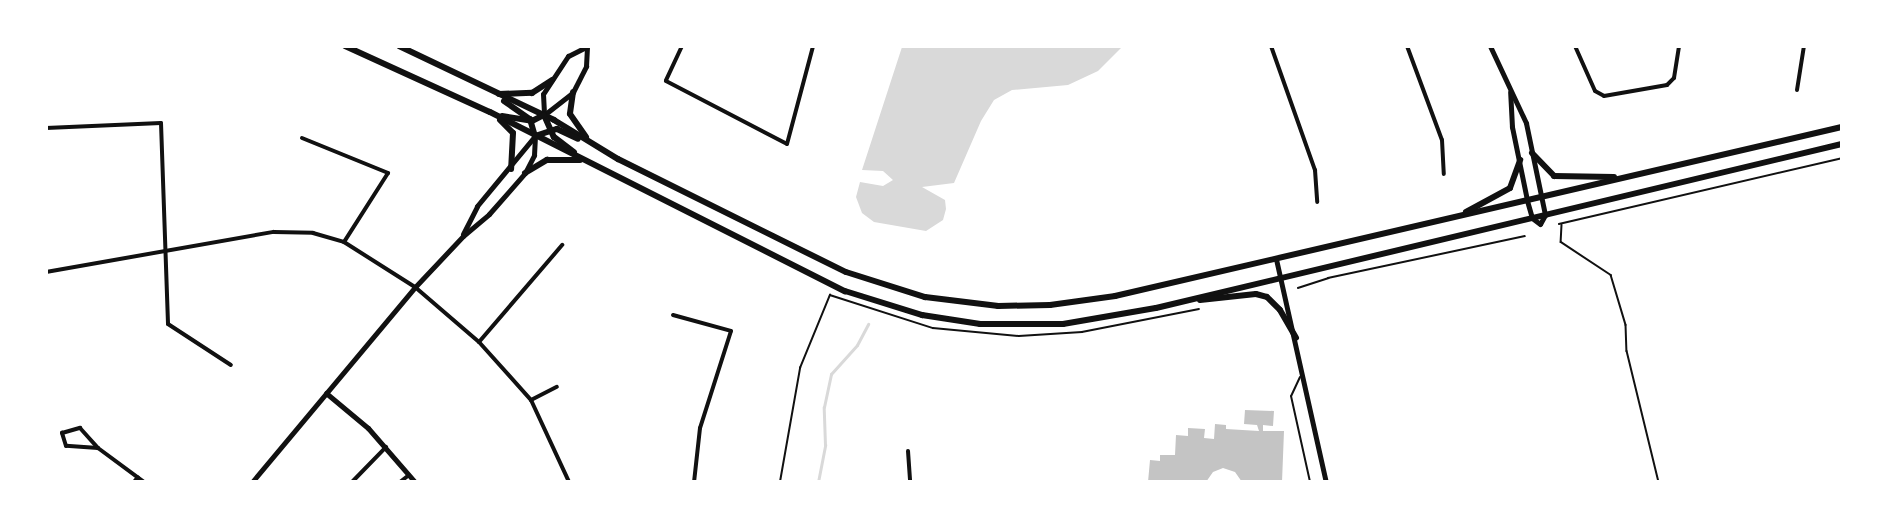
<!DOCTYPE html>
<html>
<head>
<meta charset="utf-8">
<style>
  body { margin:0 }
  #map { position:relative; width:1888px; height:528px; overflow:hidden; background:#fff; font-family:"Work Sans",sans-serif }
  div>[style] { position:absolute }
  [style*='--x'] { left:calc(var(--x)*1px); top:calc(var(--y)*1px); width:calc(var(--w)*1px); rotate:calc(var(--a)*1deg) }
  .water>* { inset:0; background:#d9d9d9 }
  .stream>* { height:3px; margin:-1.5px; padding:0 1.5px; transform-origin:1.5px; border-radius:1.5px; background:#d9d9d9 }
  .building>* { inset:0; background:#c4c4c4 }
  .path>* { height:1.5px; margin:-0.75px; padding:0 0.75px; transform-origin:0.75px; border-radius:0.75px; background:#111 }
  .service>* { height:2px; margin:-1px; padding:0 1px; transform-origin:1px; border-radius:1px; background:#111 }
  .minor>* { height:4px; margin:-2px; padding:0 2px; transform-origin:2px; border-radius:2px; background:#111 }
  .tertiary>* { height:5px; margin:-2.5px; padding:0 2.5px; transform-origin:2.5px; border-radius:2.5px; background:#111 }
  .secondary>* { height:6px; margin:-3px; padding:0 3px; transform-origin:3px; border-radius:3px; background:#111 }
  span { translate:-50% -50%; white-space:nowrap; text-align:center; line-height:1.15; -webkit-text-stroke:6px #fff; paint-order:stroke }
  .frame { position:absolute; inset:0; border:48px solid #fff; pointer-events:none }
</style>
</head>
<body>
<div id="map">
  <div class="water">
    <i style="clip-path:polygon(902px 47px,902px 46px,1122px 47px,1098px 71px,1068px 85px,1012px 90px,994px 100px,981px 121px,954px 183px,922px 187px,945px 200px,946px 209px,943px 220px,926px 231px,874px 222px,862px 213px,856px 197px,860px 182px,883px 186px,893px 180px,883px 171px,862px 170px)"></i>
  </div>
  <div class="stream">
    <i style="--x:818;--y:482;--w:38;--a:-79"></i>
    <i style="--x:825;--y:445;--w:38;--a:-92"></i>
    <i style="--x:824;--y:407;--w:34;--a:-78"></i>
    <i style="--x:831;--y:374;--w:39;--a:-48"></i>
    <i style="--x:857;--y:345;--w:24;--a:-62"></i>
  </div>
  <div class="building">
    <i style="clip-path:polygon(1245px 410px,1274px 411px,1273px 426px,1263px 425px,1263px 431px,1284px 431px,1282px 482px,1242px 482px,1235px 472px,1223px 468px,1213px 472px,1206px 482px,1148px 482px,1150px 460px,1160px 461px,1160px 455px,1175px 455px,1176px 435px,1188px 436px,1188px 428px,1205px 429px,1204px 438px,1214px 439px,1215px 424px,1226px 425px,1226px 429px,1259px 431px,1257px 425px,1244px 424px)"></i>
  </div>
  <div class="path">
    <i style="--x:1559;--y:224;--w:291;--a:-13.1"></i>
    <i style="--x:1562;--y:225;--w:17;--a:93"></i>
    <i style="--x:1561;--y:242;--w:60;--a:33.4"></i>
    <i style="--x:1611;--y:275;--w:52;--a:73.3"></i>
    <i style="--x:1626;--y:325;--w:26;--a:88"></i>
    <i style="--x:1627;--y:351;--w:135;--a:76.3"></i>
    <i style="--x:1298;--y:288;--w:32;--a:-18"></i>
    <i style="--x:1328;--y:278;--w:201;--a:-12"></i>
    <i style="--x:780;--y:482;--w:116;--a:-80"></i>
    <i style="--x:800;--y:368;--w:79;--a:-67.7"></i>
    <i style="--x:830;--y:295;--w:108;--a:17.8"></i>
    <i style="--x:933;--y:328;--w:86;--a:5.3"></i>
    <i style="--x:1019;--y:336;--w:63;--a:-3.6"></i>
    <i style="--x:1082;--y:332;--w:119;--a:-11.1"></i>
  </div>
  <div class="service">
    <i style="--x:1300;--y:377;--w:21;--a:115"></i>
    <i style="--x:1291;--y:396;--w:88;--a:77.5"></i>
  </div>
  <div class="minor">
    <i style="--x:682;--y:46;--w:38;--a:115"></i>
    <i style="--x:666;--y:81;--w:136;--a:27.5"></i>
    <i style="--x:787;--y:144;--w:101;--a:-75.1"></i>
    <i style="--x:1271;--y:46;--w:132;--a:70.5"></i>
    <i style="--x:1315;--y:170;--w:32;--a:86"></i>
    <i style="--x:1407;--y:46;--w:100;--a:69.6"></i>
    <i style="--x:1442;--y:140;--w:34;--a:87"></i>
    <i style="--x:1575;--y:46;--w:49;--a:66"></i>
    <i style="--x:1595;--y:91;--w:10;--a:29"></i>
    <i style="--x:1604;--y:96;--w:64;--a:-9.9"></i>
    <i style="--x:1667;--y:85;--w:10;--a:-45"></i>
    <i style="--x:1674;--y:78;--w:32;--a:-81"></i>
    <i style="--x:1797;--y:90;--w:45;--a:-81"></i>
    <i style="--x:46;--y:128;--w:115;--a:-2.5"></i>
    <i style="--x:161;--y:123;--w:201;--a:88"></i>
    <i style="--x:168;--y:324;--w:75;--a:33.1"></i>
    <i style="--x:302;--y:138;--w:93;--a:22.1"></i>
    <i style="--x:388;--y:173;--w:82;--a:122.5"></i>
    <i style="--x:46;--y:272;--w:231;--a:-10"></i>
    <i style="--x:274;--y:232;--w:39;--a:1"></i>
    <i style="--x:313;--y:233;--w:32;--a:16"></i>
    <i style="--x:344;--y:242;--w:84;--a:32.4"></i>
    <i style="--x:415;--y:287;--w:84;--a:40.7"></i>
    <i style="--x:479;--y:342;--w:78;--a:48.1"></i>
    <i style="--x:531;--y:400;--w:90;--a:65.1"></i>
    <i style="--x:673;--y:315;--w:60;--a:15.4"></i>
    <i style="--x:731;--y:331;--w:102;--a:107.7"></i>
    <i style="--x:700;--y:428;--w:54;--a:96.3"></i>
    <i style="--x:479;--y:342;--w:128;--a:-49.4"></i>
    <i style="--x:531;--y:400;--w:29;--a:-27"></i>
    <i style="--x:98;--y:448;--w:32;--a:-176"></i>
    <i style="--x:66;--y:446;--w:14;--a:-107"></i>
    <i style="--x:62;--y:433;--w:19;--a:-16"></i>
    <i style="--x:80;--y:428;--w:27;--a:48"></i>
    <i style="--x:98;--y:448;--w:57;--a:36.5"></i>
    <i style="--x:908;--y:451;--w:31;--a:86"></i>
    <i style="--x:134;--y:482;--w:6;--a:-51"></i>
    <i style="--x:352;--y:482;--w:49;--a:-45.8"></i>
    <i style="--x:400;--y:482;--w:11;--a:-38"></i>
  </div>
  <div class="tertiary">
    <i style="--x:1490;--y:46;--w:85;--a:64.9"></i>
    <i style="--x:1526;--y:123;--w:94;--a:78.3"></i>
    <i style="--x:1545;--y:215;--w:10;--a:119"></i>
    <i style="--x:1540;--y:224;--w:10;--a:-143"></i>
    <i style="--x:1532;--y:218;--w:19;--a:-106"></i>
    <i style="--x:1527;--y:200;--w:75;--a:-101.6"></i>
    <i style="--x:1512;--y:127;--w:35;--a:-93"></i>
    <i style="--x:586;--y:47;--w:20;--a:153"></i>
    <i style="--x:568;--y:56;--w:45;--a:123.3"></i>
    <i style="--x:543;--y:94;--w:21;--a:87"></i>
    <i style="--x:544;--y:115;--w:37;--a:-38"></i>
    <i style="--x:573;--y:92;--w:29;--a:-63"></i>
    <i style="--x:586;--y:66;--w:20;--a:-87"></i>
    <i style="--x:463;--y:234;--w:31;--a:-63"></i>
    <i style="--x:477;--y:206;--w:91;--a:-50.4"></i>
    <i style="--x:1276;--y:259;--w:229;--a:77.4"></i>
    <i style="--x:326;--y:393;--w:55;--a:39.8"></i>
    <i style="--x:368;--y:428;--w:72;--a:49"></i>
    <i style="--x:252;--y:482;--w:254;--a:-50.1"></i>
    <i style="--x:415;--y:287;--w:70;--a:-46.7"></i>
    <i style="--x:463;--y:236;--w:34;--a:-40"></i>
    <i style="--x:489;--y:214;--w:55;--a:-48.7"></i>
    <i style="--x:525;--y:173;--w:20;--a:-63"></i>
    <i style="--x:534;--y:155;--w:19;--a:-87"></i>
  </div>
  <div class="secondary">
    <i style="--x:345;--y:46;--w:159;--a:24.5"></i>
    <i style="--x:490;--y:112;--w:398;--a:26.8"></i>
    <i style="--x:845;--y:291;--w:81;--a:17.3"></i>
    <i style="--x:922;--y:315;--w:59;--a:8.8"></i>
    <i style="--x:980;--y:324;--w:83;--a:0"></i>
    <i style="--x:1063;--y:324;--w:94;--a:-9.8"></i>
    <i style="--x:1156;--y:308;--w:705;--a:-13.45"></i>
    <i style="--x:399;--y:46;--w:172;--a:25.5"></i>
    <i style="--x:554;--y:120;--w:75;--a:31.4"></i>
    <i style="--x:618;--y:159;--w:254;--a:26.4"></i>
    <i style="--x:846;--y:272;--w:83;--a:17.6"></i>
    <i style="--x:925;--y:297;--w:74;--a:7"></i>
    <i style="--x:998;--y:306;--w:52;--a:-1.1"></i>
    <i style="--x:1050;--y:305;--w:66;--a:-7.9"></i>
    <i style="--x:1115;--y:296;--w:746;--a:-13.09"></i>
    <i style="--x:573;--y:92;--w:22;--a:98"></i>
    <i style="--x:570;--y:114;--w:28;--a:55"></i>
    <i style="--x:499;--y:94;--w:33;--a:-2"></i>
    <i style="--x:532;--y:93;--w:24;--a:-33"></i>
    <i style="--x:504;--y:101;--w:32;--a:35"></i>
    <i style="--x:530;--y:119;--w:18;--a:74"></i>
    <i style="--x:544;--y:115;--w:24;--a:66"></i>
    <i style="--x:554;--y:137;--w:25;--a:37"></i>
    <i style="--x:502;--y:116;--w:30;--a:9"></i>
    <i style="--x:532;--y:121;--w:13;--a:-27"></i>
    <i style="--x:500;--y:120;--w:18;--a:45"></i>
    <i style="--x:513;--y:133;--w:36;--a:93"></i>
    <i style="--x:535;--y:136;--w:23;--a:-18"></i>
    <i style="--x:557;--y:129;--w:23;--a:25"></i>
    <i style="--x:1532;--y:153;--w:32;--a:46"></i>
    <i style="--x:1554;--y:176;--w:60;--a:1"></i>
    <i style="--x:525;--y:173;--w:26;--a:-31"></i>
    <i style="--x:547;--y:160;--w:33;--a:0"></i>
    <i style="--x:1466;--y:212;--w:50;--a:-28.6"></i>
    <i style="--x:1510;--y:188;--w:30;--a:-70"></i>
    <i style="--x:1200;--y:300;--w:56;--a:-6.1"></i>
    <i style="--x:1256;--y:294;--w:11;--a:15"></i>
    <i style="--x:1267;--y:297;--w:18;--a:45"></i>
    <i style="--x:1280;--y:310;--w:32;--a:60"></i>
  </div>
  <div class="frame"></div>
</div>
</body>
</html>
